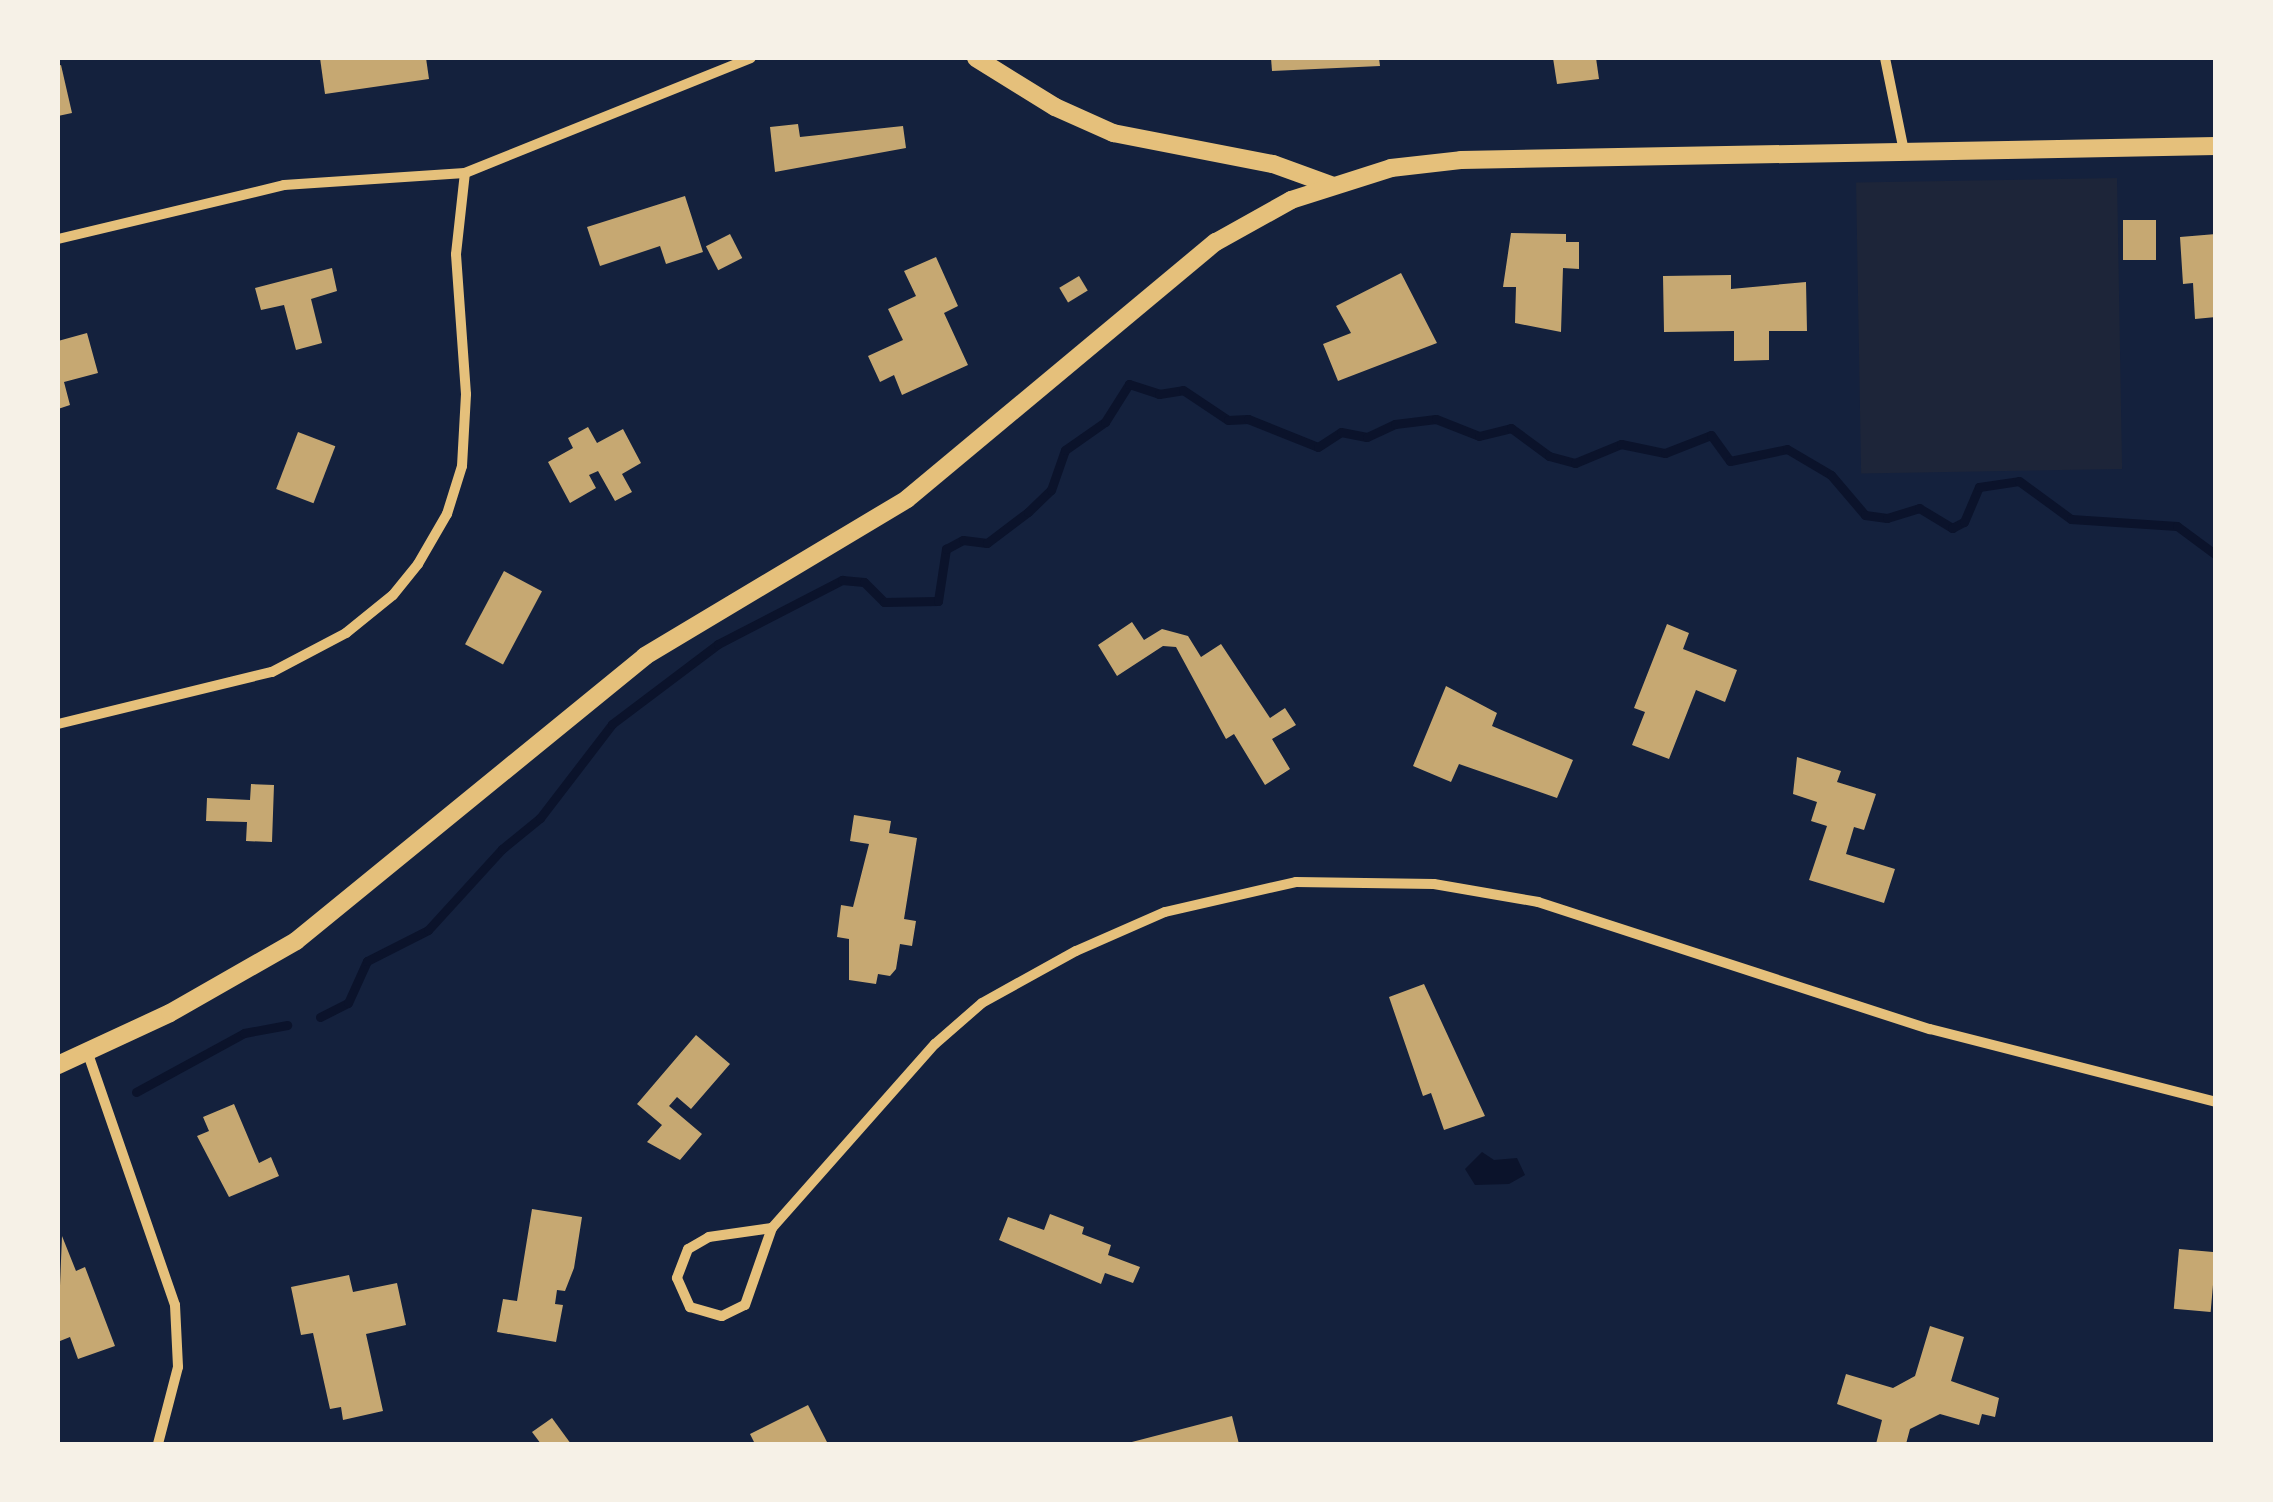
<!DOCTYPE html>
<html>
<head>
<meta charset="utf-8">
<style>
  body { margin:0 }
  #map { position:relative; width:2273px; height:1502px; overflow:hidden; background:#14213d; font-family:Signika,sans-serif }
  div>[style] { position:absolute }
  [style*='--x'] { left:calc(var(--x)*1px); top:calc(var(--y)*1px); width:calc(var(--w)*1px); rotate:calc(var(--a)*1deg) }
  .green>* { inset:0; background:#1d2539; transform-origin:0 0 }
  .water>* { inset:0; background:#0b132b }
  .stream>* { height:9px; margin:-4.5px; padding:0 4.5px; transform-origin:4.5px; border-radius:4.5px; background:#0b132b }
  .building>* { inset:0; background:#c6a872; transform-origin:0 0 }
  .minor>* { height:10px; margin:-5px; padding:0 5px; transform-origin:5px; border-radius:5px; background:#e5c07b }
  .tertiary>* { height:18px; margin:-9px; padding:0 9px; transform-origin:9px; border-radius:9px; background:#e5c07b }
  span { translate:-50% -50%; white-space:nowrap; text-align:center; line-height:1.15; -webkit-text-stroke:10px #f6f1e7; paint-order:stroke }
  .frame { position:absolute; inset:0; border:60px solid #f6f1e7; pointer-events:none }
</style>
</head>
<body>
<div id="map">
  <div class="green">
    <i style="left:2117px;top:178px;width:291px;height:261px;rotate:89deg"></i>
  </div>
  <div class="water">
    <i style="clip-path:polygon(1482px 1152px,1494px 1160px,1517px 1158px,1525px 1175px,1509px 1184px,1475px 1185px,1465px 1169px)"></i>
  </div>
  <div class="stream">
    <i style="--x:320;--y:1017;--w:31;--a:-27"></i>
    <i style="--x:348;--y:1003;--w:46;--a:-65.7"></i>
    <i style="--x:367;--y:961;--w:68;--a:-26.9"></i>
    <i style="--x:428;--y:930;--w:110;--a:-47.6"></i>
    <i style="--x:502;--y:849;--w:49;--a:-39.2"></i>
    <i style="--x:540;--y:818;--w:118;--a:-52.5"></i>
    <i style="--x:612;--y:724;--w:133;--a:-37"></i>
    <i style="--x:718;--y:644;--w:140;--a:-27.3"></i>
    <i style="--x:842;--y:580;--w:22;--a:5"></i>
    <i style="--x:864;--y:582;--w:28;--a:45"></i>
    <i style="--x:884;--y:602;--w:54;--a:-1.1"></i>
    <i style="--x:938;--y:601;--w:53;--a:-81.3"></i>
    <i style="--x:946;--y:549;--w:19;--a:-28"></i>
    <i style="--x:963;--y:540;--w:24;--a:7"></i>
    <i style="--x:987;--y:543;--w:51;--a:-37.1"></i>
    <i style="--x:1028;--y:512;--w:32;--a:-44"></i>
    <i style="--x:1051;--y:490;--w:42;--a:-70.7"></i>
    <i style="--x:1065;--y:450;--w:49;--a:-35"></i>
    <i style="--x:1105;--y:422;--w:45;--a:-57.7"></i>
    <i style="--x:1129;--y:384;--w:32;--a:18"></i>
    <i style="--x:1159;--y:394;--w:24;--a:-9"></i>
    <i style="--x:1183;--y:390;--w:54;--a:33.7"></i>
    <i style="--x:1228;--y:420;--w:20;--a:-3"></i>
    <i style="--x:1248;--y:419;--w:75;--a:21.8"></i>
    <i style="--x:1318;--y:447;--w:27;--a:-33"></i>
    <i style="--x:1341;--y:432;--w:26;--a:11"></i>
    <i style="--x:1367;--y:437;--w:31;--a:-25"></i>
    <i style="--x:1395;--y:424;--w:41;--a:-7"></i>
    <i style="--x:1436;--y:419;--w:46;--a:21.6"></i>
    <i style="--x:1479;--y:436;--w:33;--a:-14"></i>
    <i style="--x:1511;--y:428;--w:47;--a:36.4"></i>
    <i style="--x:1549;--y:456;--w:27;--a:15"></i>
    <i style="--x:1575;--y:463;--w:50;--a:-22.4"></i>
    <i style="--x:1621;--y:444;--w:45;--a:11.6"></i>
    <i style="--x:1665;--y:453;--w:49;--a:-21.4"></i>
    <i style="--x:1711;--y:435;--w:32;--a:54"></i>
    <i style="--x:1730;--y:461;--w:58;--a:-11.9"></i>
    <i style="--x:1787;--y:449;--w:51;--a:30.6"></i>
    <i style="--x:1831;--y:475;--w:52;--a:49.6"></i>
    <i style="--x:1865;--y:515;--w:22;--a:8"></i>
    <i style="--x:1887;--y:518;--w:34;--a:-17"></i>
    <i style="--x:1919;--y:508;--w:39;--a:31"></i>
    <i style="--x:1952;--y:528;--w:13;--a:-27"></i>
    <i style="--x:1964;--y:522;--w:38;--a:-67"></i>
    <i style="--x:1979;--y:487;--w:40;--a:-8.5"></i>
    <i style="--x:2019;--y:481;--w:64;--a:36.2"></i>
    <i style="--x:2071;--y:519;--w:106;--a:3.8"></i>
    <i style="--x:2177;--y:526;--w:49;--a:36.6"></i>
    <i style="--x:136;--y:1092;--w:123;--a:-28.6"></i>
    <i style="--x:244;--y:1033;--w:44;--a:-10.5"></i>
  </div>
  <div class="building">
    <i style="clip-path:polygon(320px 58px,426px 58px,429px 79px,325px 94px)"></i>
    <i style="clip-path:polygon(1271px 58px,1379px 58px,1380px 66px,1272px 71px)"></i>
    <i style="clip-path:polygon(1553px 58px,1596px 58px,1599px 79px,1557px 84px)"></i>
    <i style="clip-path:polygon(61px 65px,72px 113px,58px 116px,58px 66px)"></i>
    <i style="clip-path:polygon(798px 124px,800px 137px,903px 126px,906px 148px,775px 172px,770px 127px)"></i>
    <i style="clip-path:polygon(685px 196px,703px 252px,666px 264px,660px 246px,600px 266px,587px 227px)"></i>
    <i style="left:2123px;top:220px;width:33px;height:40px"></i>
    <i style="clip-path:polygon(1511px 233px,1566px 234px,1566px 242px,1579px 242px,1579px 269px,1563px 268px,1561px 332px,1515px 323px,1516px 287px,1503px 287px)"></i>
    <i style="left:730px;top:234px;width:27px;height:27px;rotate:63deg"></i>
    <i style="clip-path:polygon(2216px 234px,2216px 317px,2195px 319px,2193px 283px,2183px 284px,2180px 237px)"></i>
    <i style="clip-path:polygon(936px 257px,958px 306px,944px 313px,968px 365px,902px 395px,894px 375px,880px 382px,868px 356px,903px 340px,888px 309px,916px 296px,904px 271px)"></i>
    <i style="clip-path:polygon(332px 268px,337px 291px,311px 299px,322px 343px,296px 350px,284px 305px,261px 310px,255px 288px)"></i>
    <i style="clip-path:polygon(1401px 273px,1437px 343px,1338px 381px,1323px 344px,1351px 333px,1336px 306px)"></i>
    <i style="clip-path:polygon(1731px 275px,1731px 289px,1806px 282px,1807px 331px,1769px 331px,1769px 360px,1734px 361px,1734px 331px,1664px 332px,1663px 276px)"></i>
    <i style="left:1079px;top:276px;width:17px;height:23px;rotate:59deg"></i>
    <i style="clip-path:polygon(87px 333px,98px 373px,64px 382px,70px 405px,58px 409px,58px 341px)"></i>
    <i style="clip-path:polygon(588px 427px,597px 443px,623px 429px,641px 463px,622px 474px,632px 492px,615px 501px,598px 471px,589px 475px,596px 488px,570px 503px,548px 462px,573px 448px,568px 438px)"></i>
    <i style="left:298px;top:432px;width:40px;height:61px;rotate:21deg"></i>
    <i style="left:504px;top:571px;width:43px;height:83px;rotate:28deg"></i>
    <i style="clip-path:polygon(1132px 622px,1144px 640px,1162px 629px,1188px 636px,1201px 657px,1221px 644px,1270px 718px,1285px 708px,1296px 725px,1272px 739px,1290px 769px,1265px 785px,1234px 734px,1226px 739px,1176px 647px,1163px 646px,1117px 676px,1098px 645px)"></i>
    <i style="clip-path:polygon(1667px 624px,1689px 633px,1683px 649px,1737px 670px,1725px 702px,1696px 690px,1669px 759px,1632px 745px,1645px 712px,1634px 708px)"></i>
    <i style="clip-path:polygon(1446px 686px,1497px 713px,1492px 726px,1573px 760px,1557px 798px,1459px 764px,1451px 782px,1413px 766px)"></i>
    <i style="clip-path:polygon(1797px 757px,1841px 771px,1837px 782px,1876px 794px,1864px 830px,1854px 827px,1846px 854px,1895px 869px,1884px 903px,1809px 880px,1827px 826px,1811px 821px,1817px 802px,1793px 794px)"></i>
    <i style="clip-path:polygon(251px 784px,274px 785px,272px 842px,246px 841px,247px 822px,206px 821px,207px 798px,250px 800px)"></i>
    <i style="clip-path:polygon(854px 815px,891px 821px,889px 833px,917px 838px,904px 919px,916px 921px,912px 946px,900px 944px,896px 969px,890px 976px,878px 974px,876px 984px,849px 980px,849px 939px,837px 937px,841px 905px,853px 907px,869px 844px,850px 841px)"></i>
    <i style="clip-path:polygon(1424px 984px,1485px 1116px,1444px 1130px,1431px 1093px,1423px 1096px,1389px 997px)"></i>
    <i style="clip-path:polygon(696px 1035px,730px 1064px,691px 1109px,677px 1097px,669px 1106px,702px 1134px,680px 1160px,647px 1142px,662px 1125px,637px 1104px)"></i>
    <i style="clip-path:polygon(234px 1104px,259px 1163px,271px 1157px,279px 1176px,229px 1197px,197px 1136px,209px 1131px,203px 1117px)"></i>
    <i style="clip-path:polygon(532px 1209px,582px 1217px,574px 1268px,565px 1291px,557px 1290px,555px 1304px,563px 1305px,556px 1342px,497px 1332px,503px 1299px,517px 1301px)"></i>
    <i style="clip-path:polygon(1050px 1214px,1084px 1227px,1082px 1234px,1111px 1245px,1108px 1255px,1140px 1267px,1133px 1283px,1105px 1273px,1101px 1284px,999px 1240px,1008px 1217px,1044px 1230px)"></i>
    <i style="clip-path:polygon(62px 1236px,76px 1271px,85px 1267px,115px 1346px,78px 1359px,70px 1337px,60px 1341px,58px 1335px)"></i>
    <i style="left:2179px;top:1249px;width:37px;height:60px;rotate:5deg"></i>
    <i style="clip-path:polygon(349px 1275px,353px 1292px,397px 1283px,406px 1325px,366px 1334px,383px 1411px,343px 1420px,341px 1407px,330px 1409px,313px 1333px,301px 1335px,291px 1287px)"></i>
    <i style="clip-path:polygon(1930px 1326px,1964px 1337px,1951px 1381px,1999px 1398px,1995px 1417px,1982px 1414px,1979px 1425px,1940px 1414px,1910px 1429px,1906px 1444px,1876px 1444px,1882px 1420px,1837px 1404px,1846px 1374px,1893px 1388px,1915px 1376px)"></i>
    <i style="clip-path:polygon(808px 1405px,828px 1444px,755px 1444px,750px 1434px)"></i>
    <i style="clip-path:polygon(1232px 1416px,1239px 1444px,1128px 1444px,1128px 1443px)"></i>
    <i style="clip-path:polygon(552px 1418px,571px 1444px,541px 1444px,532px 1432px)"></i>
  </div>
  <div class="minor">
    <i style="--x:1885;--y:58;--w:95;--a:78.5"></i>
    <i style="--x:58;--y:239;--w:232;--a:-13.4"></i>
    <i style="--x:284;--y:185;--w:181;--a:-3.8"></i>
    <i style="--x:465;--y:173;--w:308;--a:-21.9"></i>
    <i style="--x:58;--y:724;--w:220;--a:-13.7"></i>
    <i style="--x:272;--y:672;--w:84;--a:-27.8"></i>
    <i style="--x:346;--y:633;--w:60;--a:-39"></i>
    <i style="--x:393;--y:595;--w:40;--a:-51"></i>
    <i style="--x:418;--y:564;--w:58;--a:-59.9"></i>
    <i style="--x:447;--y:514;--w:50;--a:-72.6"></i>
    <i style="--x:462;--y:466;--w:72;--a:-86.8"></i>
    <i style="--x:466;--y:394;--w:140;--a:-94.1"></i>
    <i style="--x:456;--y:254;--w:81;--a:-83.7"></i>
    <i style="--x:87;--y:1051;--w:269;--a:70.9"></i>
    <i style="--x:175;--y:1305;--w:62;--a:87.2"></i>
    <i style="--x:178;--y:1367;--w:80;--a:104.6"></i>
    <i style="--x:772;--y:1228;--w:64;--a:171.9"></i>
    <i style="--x:709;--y:1237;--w:24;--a:150"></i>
    <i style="--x:688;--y:1249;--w:31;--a:111"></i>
    <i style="--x:677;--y:1278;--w:32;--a:66"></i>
    <i style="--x:690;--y:1307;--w:33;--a:16"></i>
    <i style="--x:722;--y:1316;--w:25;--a:-26"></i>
    <i style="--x:745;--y:1305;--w:82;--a:-70.7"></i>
    <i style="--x:772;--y:1228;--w:246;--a:-48.5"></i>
    <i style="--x:935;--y:1044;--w:62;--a:-41.1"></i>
    <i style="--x:982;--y:1003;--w:107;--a:-29"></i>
    <i style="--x:1076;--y:951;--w:97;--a:-23.7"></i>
    <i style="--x:1165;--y:912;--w:134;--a:-12.9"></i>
    <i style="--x:1296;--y:882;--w:138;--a:0.8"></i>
    <i style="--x:1434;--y:884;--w:106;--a:9.8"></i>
    <i style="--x:1538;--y:902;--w:412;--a:18"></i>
    <i style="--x:1930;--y:1029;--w:295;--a:14.3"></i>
  </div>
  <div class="tertiary">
    <i style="--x:976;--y:58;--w:93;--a:31.8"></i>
    <i style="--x:1055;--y:107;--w:64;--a:24.1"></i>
    <i style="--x:1113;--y:133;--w:163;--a:11"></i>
    <i style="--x:1273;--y:164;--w:62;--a:19.9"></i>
    <i style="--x:58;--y:1065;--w:123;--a:-24.9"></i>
    <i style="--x:170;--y:1013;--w:145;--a:-29.7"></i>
    <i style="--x:296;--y:941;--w:451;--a:-39.2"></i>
    <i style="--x:645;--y:656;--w:305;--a:-30.9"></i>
    <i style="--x:907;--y:499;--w:402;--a:-39.8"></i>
    <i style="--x:1216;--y:242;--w:86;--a:-29.2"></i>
    <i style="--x:1291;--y:200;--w:105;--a:-17.7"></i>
    <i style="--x:1391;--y:168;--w:70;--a:-6.5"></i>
    <i style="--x:1461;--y:160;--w:755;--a:-1.06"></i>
  </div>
  <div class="frame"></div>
</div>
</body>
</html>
